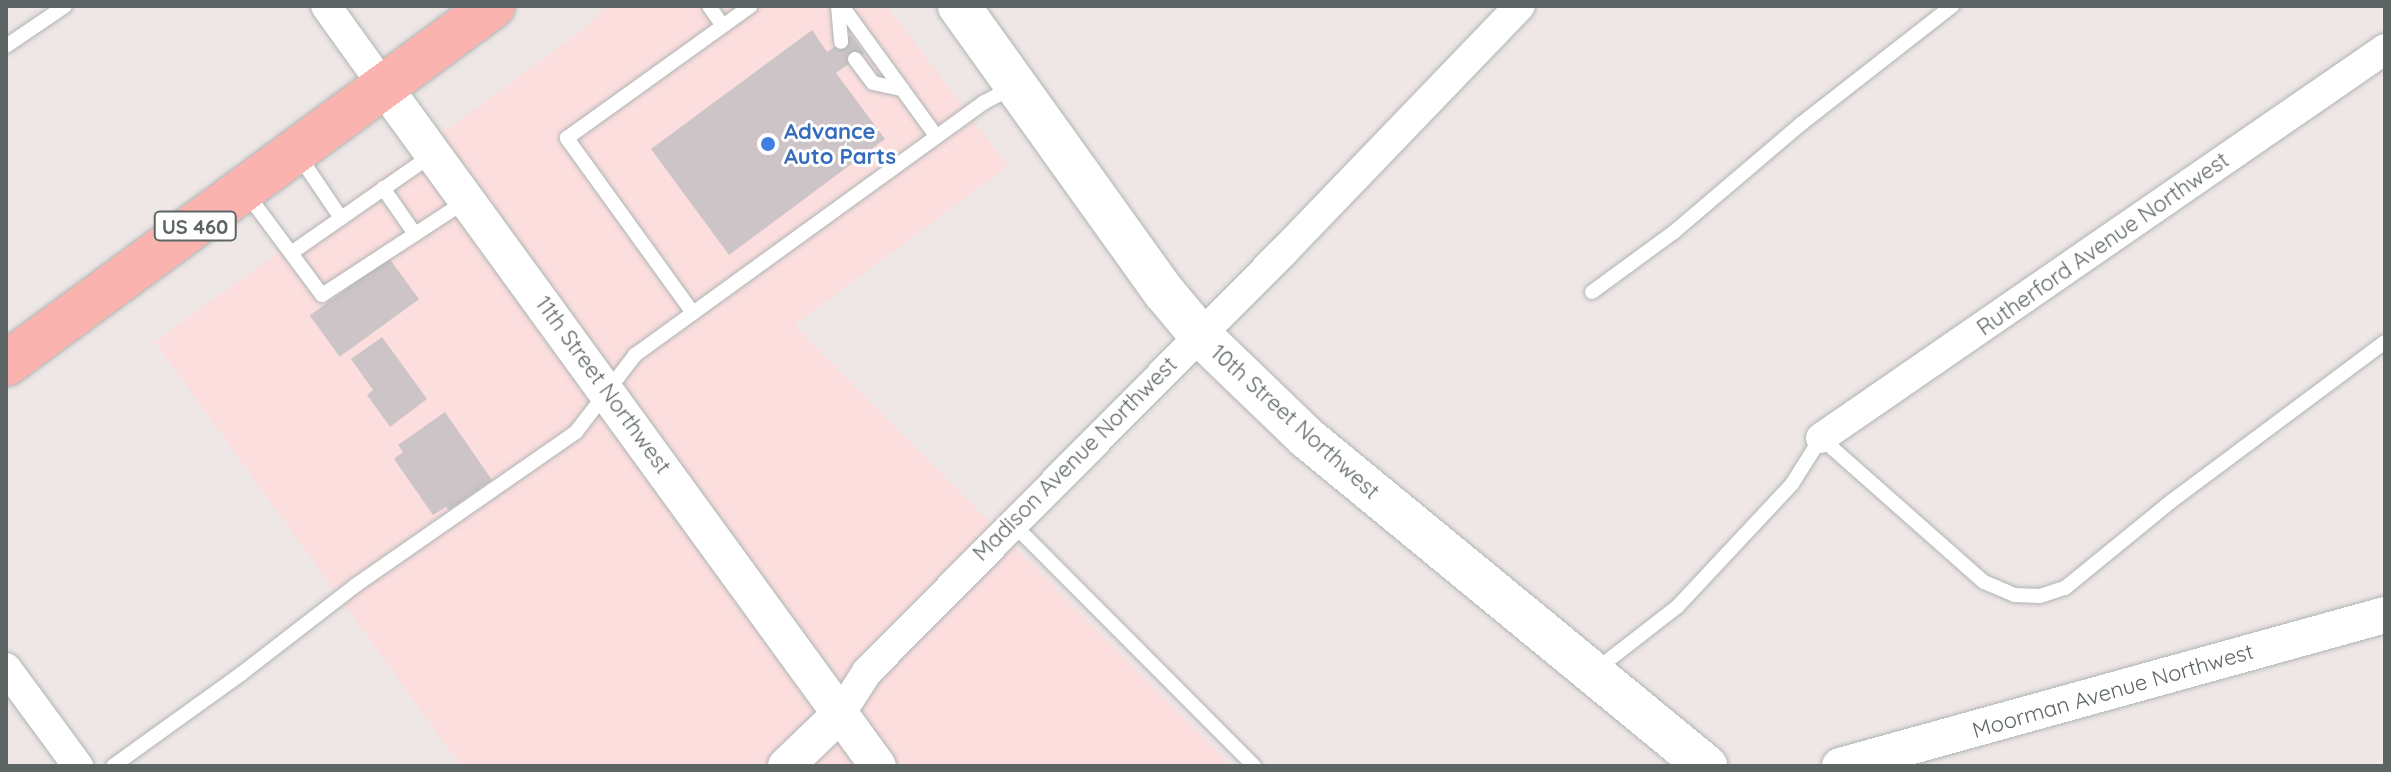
<!DOCTYPE html>
<html>
<head>
<meta charset="utf-8">
<style>
  body { margin:0 }
  #map { position:relative; width:2391px; height:772px; overflow:hidden; background:#efe6e6; font-family:Quicksand,sans-serif }
  div>[style] { position:absolute }
  [style*='--x'] { left:calc(var(--x)*1px); top:calc(var(--y)*1px); width:calc(var(--w)*1px); rotate:calc(var(--a)*1deg) }
  .commercial>* { inset:0; background:#fcdede }
  .building>* { inset:0; background:#ccc4c6; transform-origin:0 0 }
  .roads { filter:drop-shadow(0 0 2px #aeb5b4) drop-shadow(0 0 2px #aeb5b4) }
  .service>* { height:14px; margin:-7px; padding:0 7px; transform-origin:7px; border-radius:7px; background:#fff }
  .minor>* { height:30px; margin:-15px; padding:0 15px; transform-origin:15px; border-radius:15px; background:#fff }
  .tertiary>* { height:36px; margin:-18px; padding:0 18px; transform-origin:18px; border-radius:18px; background:#fff }
  .secondary>* { height:42px; margin:-21px; padding:0 21px; transform-origin:21px; border-radius:21px; background:#fff }
  .primary>* { height:44px; margin:-22px; padding:0 22px; transform-origin:22px; border-radius:22px; background:#fbb3af }
  .dots>* { width:22px; height:22px; translate:-50% -50%; box-sizing:border-box; border:4px solid #fff; border-radius:50% }
  span { translate:-50% -50%; white-space:nowrap; text-align:center; line-height:1.15; -webkit-text-stroke:6px #fff; paint-order:stroke }
  .shield-label span { padding:2px 6px; background:#fff; border:2px solid; border-radius:6px; -webkit-text-stroke-width:0 }
  .shield-label { font-size:20px; color:#5d6564; font-weight:700 }
  .shop-label { font-size:22px; color:#366cbe; font-weight:700 }
  .left { translate:0 -50%; text-align:left }
  .street-label { font-size:22px; color:#5d6564 }
  .frame { position:absolute; inset:0; border:8px solid #5d6564; pointer-events:none }
</style>
</head>
<body>
<div id="map">
  <div class="commercial">
    <i style="clip-path:polygon(608px 6px,887px 6px,1008px 166px,794px 325px,1232px 766px,461px 766px,155px 342px,587px 27px)"></i>
  </div>
  <div class="building">
    <i style="clip-path:polygon(812px 30px,827px 52px,851px 35px,864px 53px,836px 73px,885px 139px,729px 255px,651px 149px)"></i>
    <i style="left:389px;top:258px;width:51px;height:98px;rotate:54deg"></i>
    <i style="clip-path:polygon(382px 337px,427px 399px,390px 427px,367px 395px,373px 390px,351px 359px)"></i>
    <i style="clip-path:polygon(445px 412px,492px 480px,449px 510px,446px 507px,433px 515px,394px 459px,403px 452px,398px 445px)"></i>
  </div>
  <div class="roads">
    <div class="service">
      <i style="--x:709;--y:6;--w:24;--a:55"></i>
      <i style="--x:838;--y:6;--w:36;--a:85"></i>
      <i style="--x:842;--y:6;--w:160;--a:54.1"></i>
      <i style="--x:6;--y:46;--w:71;--a:-34.1"></i>
      <i style="--x:855;--y:59;--w:30;--a:53"></i>
      <i style="--x:873;--y:83;--w:30;--a:12"></i>
      <i style="--x:299;--y:156;--w:75;--a:55.9"></i>
      <i style="--x:383;--y:188;--w:56;--a:55.2"></i>
      <i style="--x:247;--y:194;--w:126;--a:53.4"></i>
      <i style="--x:322;--y:295;--w:173;--a:-33.2"></i>
      <i style="--x:291;--y:253;--w:172;--a:-34.8"></i>
      <i style="--x:1592;--y:292;--w:102;--a:-36.2"></i>
      <i style="--x:1674;--y:232;--w:167;--a:-40.4"></i>
      <i style="--x:1801;--y:124;--w:192;--a:-38"></i>
      <i style="--x:693;--y:313;--w:216;--a:-125.8"></i>
      <i style="--x:567;--y:138;--w:226;--a:-35.7"></i>
      <i style="--x:1012;--y:523;--w:343;--a:45.1"></i>
      <i style="--x:1597;--y:669;--w:101;--a:-37.8"></i>
      <i style="--x:1677;--y:607;--w:168;--a:-46.9"></i>
      <i style="--x:1792;--y:484;--w:54;--a:-57.8"></i>
      <i style="--x:1821;--y:438;--w:217;--a:41.5"></i>
      <i style="--x:1984;--y:582;--w:33;--a:23"></i>
      <i style="--x:2014;--y:595;--w:26;--a:2"></i>
      <i style="--x:2040;--y:596;--w:26;--a:-18"></i>
      <i style="--x:2065;--y:588;--w:139;--a:-39.2"></i>
      <i style="--x:2173;--y:500;--w:264;--a:-36.7"></i>
      <i style="--x:113;--y:766;--w:158;--a:-35.7"></i>
      <i style="--x:241;--y:674;--w:145;--a:-37.7"></i>
      <i style="--x:356;--y:585;--w:268;--a:-34.8"></i>
      <i style="--x:576;--y:432;--w:97;--a:-52.5"></i>
      <i style="--x:635;--y:355;--w:430;--a:-35.9"></i>
      <i style="--x:983;--y:103;--w:34;--a:-28"></i>
    </div>
    <div class="minor">
      <i style="--x:326;--y:6;--w:101;--a:54.3"></i>
      <i style="--x:1821;--y:438;--w:685;--a:-34.59"></i>
      <i style="--x:6;--y:668;--w:122;--a:53.7"></i>
      <i style="--x:840;--y:714;--w:50;--a:-57.3"></i>
      <i style="--x:867;--y:672;--w:593;--a:-45.27"></i>
      <i style="--x:1284;--y:251;--w:340;--a:-46.1"></i>
    </div>
    <div class="tertiary">
      <i style="--x:385;--y:88;--w:838;--a:53.98"></i>
      <i style="--x:786;--y:766;--w:75;--a:-43.9"></i>
      <i style="--x:1840;--y:766;--w:566;--a:-15.49"></i>
    </div>
    <div class="secondary">
      <i style="--x:959;--y:6;--w:352;--a:54.4"></i>
      <i style="--x:1164;--y:292;--w:55;--a:50.2"></i>
      <i style="--x:1199;--y:334;--w:150;--a:43.9"></i>
      <i style="--x:1307;--y:438;--w:517;--a:39.42"></i>
    </div>
    <div class="primary">
      <i style="--x:6;--y:364;--w:604;--a:-36.32"></i>
    </div>
  </div>
  <div class="dots">
    <i style="left:768px;top:144px;background:#3f7fe0"></i>
  </div>
  <div class="shield-label">
    <span style="left:195px;top:226px">US 460</span>
  </div>
  <div class="shop-label">
    <span class="left" style="left:784px;top:144px">Advance<br>Auto Parts</span>
  </div>
  <div class="street-label">
    <span style="left:2103px;top:244px;rotate:-35deg">Rutherford Avenue Northwest</span>
    <span style="left:603px;top:385px;rotate:54deg">11th Street Northwest</span>
    <span style="left:1295px;top:422px;rotate:42deg">10th Street Northwest</span>
    <span style="left:1075px;top:459px;rotate:-45deg">Madison Avenue Northwest</span>
    <span style="left:2113px;top:691px;rotate:-16deg">Moorman Avenue Northwest</span>
  </div>
  <div class="frame"></div>
</div>
</body>
</html>
